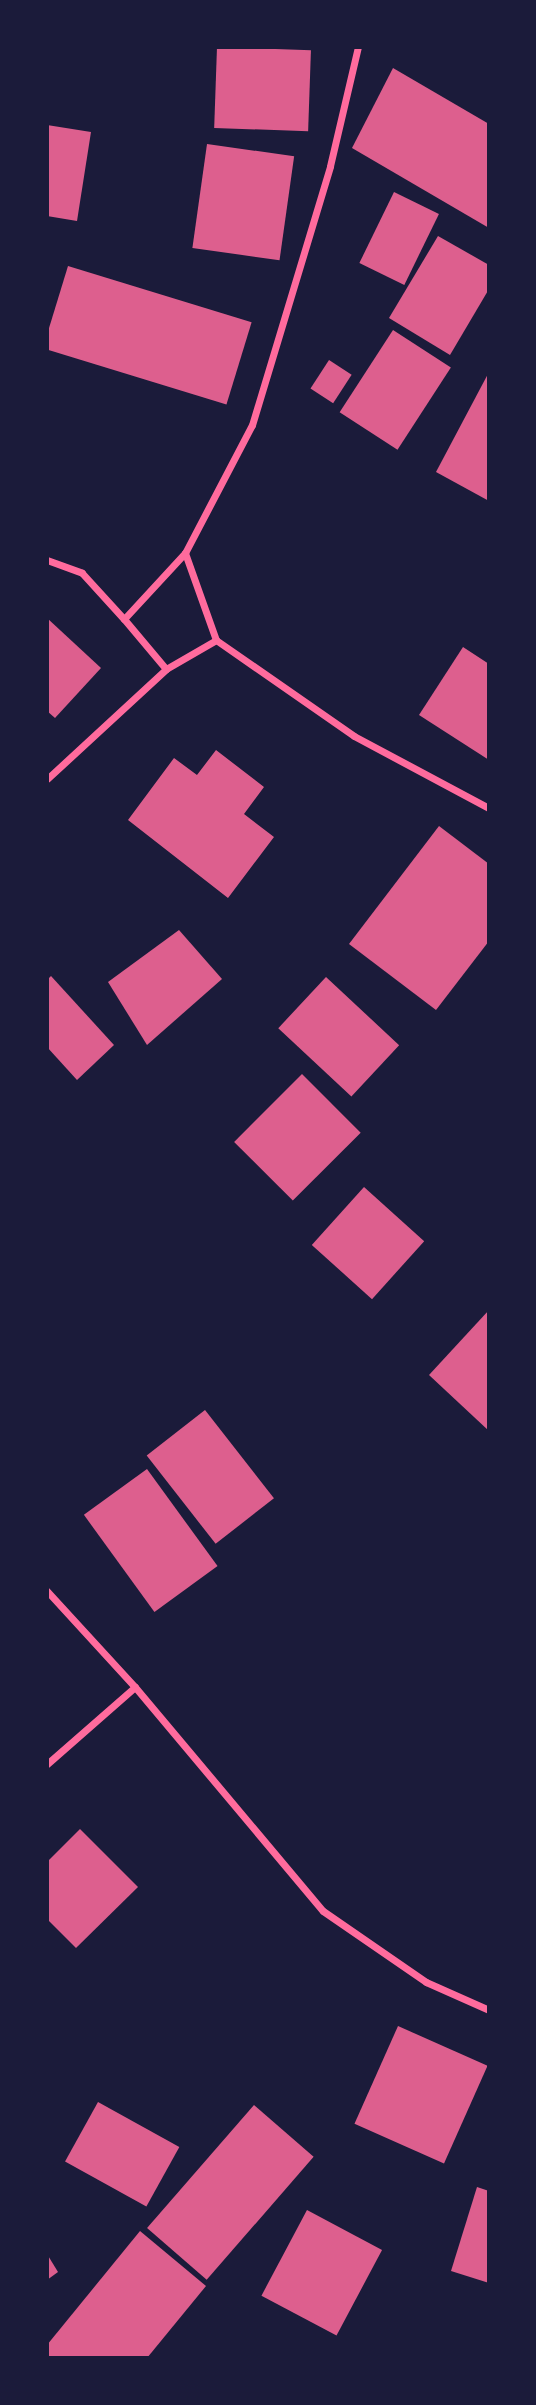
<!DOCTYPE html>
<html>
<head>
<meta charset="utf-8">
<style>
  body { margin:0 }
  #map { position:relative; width:536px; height:2405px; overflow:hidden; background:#1b1b3a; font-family:"Space Grotesk",sans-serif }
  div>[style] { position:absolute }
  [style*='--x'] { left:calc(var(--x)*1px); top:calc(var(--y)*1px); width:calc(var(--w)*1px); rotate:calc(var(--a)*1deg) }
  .building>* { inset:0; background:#dd5f8e; transform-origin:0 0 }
  .minor>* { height:7px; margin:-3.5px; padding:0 3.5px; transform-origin:3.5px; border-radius:3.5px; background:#ff6b9d }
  span { translate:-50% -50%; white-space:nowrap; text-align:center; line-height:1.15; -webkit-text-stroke:6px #1b1b3a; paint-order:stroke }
  .frame { position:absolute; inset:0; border:49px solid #1b1b3a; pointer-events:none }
</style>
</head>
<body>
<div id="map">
  <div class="building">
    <i style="left:217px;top:47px;width:94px;height:81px;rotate:2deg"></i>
    <i style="clip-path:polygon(393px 68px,489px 124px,489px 228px,352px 148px)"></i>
    <i style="clip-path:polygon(47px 125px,91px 132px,77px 221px,47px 216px)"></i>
    <i style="left:207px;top:144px;width:88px;height:105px;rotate:8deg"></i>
    <i style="left:394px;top:192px;width:50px;height:79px;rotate:26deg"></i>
    <i style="clip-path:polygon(438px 236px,489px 265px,489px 289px,450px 355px,389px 318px)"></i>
    <i style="left:68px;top:266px;width:192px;height:86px;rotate:17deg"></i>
    <i style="left:393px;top:330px;width:69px;height:98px;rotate:33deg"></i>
    <i style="left:329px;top:360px;width:27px;height:34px;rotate:33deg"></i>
    <i style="clip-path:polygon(489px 372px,489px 501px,436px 472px)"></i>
    <i style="clip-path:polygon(47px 618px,101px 668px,55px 718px,47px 711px)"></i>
    <i style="clip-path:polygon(463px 647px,489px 664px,489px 760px,419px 715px)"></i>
    <i style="clip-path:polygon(216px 750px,264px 787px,244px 814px,274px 837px,228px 898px,128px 820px,174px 758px,197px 775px)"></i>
    <i style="clip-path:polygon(439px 826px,489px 864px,489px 941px,436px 1010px,349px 944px)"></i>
    <i style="clip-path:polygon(179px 930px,222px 979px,147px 1045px,108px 982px)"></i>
    <i style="clip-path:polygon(51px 976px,114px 1045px,77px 1080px,47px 1047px,47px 980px)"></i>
    <i style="left:326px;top:977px;width:100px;height:70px;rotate:43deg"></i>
    <i style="left:302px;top:1074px;width:83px;height:96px;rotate:45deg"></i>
    <i style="left:364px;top:1187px;width:81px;height:78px;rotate:42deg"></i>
    <i style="clip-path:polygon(489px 1310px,489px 1431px,429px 1375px)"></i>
    <i style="left:205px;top:1410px;width:112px;height:74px;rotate:52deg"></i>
    <i style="left:147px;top:1469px;width:120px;height:78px;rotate:54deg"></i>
    <i style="clip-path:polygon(80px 1829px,138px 1887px,76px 1948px,47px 1919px,47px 1862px)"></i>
    <i style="left:398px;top:2026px;width:98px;height:107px;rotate:24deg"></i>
    <i style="left:98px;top:2102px;width:93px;height:68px;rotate:29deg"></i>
    <i style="left:254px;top:2105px;width:79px;height:163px;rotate:41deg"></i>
    <i style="clip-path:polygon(477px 2187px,489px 2191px,489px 2283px,451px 2271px)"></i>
    <i style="left:307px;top:2210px;width:85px;height:97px;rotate:28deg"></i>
    <i style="clip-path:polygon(140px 2231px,206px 2286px,147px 2358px,47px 2358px,47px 2345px)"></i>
    <i style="clip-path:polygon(47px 2254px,58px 2272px,47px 2280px)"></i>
  </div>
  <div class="minor">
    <i style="--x:185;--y:553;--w:92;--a:70.4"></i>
    <i style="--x:47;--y:560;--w:37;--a:20"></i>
    <i style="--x:82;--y:573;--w:62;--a:47.6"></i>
    <i style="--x:166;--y:669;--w:65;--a:-130"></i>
    <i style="--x:124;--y:619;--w:90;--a:-47.3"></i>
    <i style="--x:185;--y:553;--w:144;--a:-62.4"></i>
    <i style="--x:252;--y:425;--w:270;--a:-73.2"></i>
    <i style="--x:330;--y:166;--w:122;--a:-76.8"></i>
    <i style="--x:47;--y:779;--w:162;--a:-42.7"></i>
    <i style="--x:166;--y:669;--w:58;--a:-30.1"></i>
    <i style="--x:216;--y:640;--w:168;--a:34.8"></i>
    <i style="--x:354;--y:736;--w:153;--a:28.1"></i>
    <i style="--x:47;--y:1591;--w:130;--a:47.5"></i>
    <i style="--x:135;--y:1687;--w:292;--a:50"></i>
    <i style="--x:323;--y:1911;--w:125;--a:34.6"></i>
    <i style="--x:426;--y:1982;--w:69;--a:24"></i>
    <i style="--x:47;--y:1764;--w:117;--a:-41.2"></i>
  </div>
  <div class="frame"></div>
</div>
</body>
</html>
